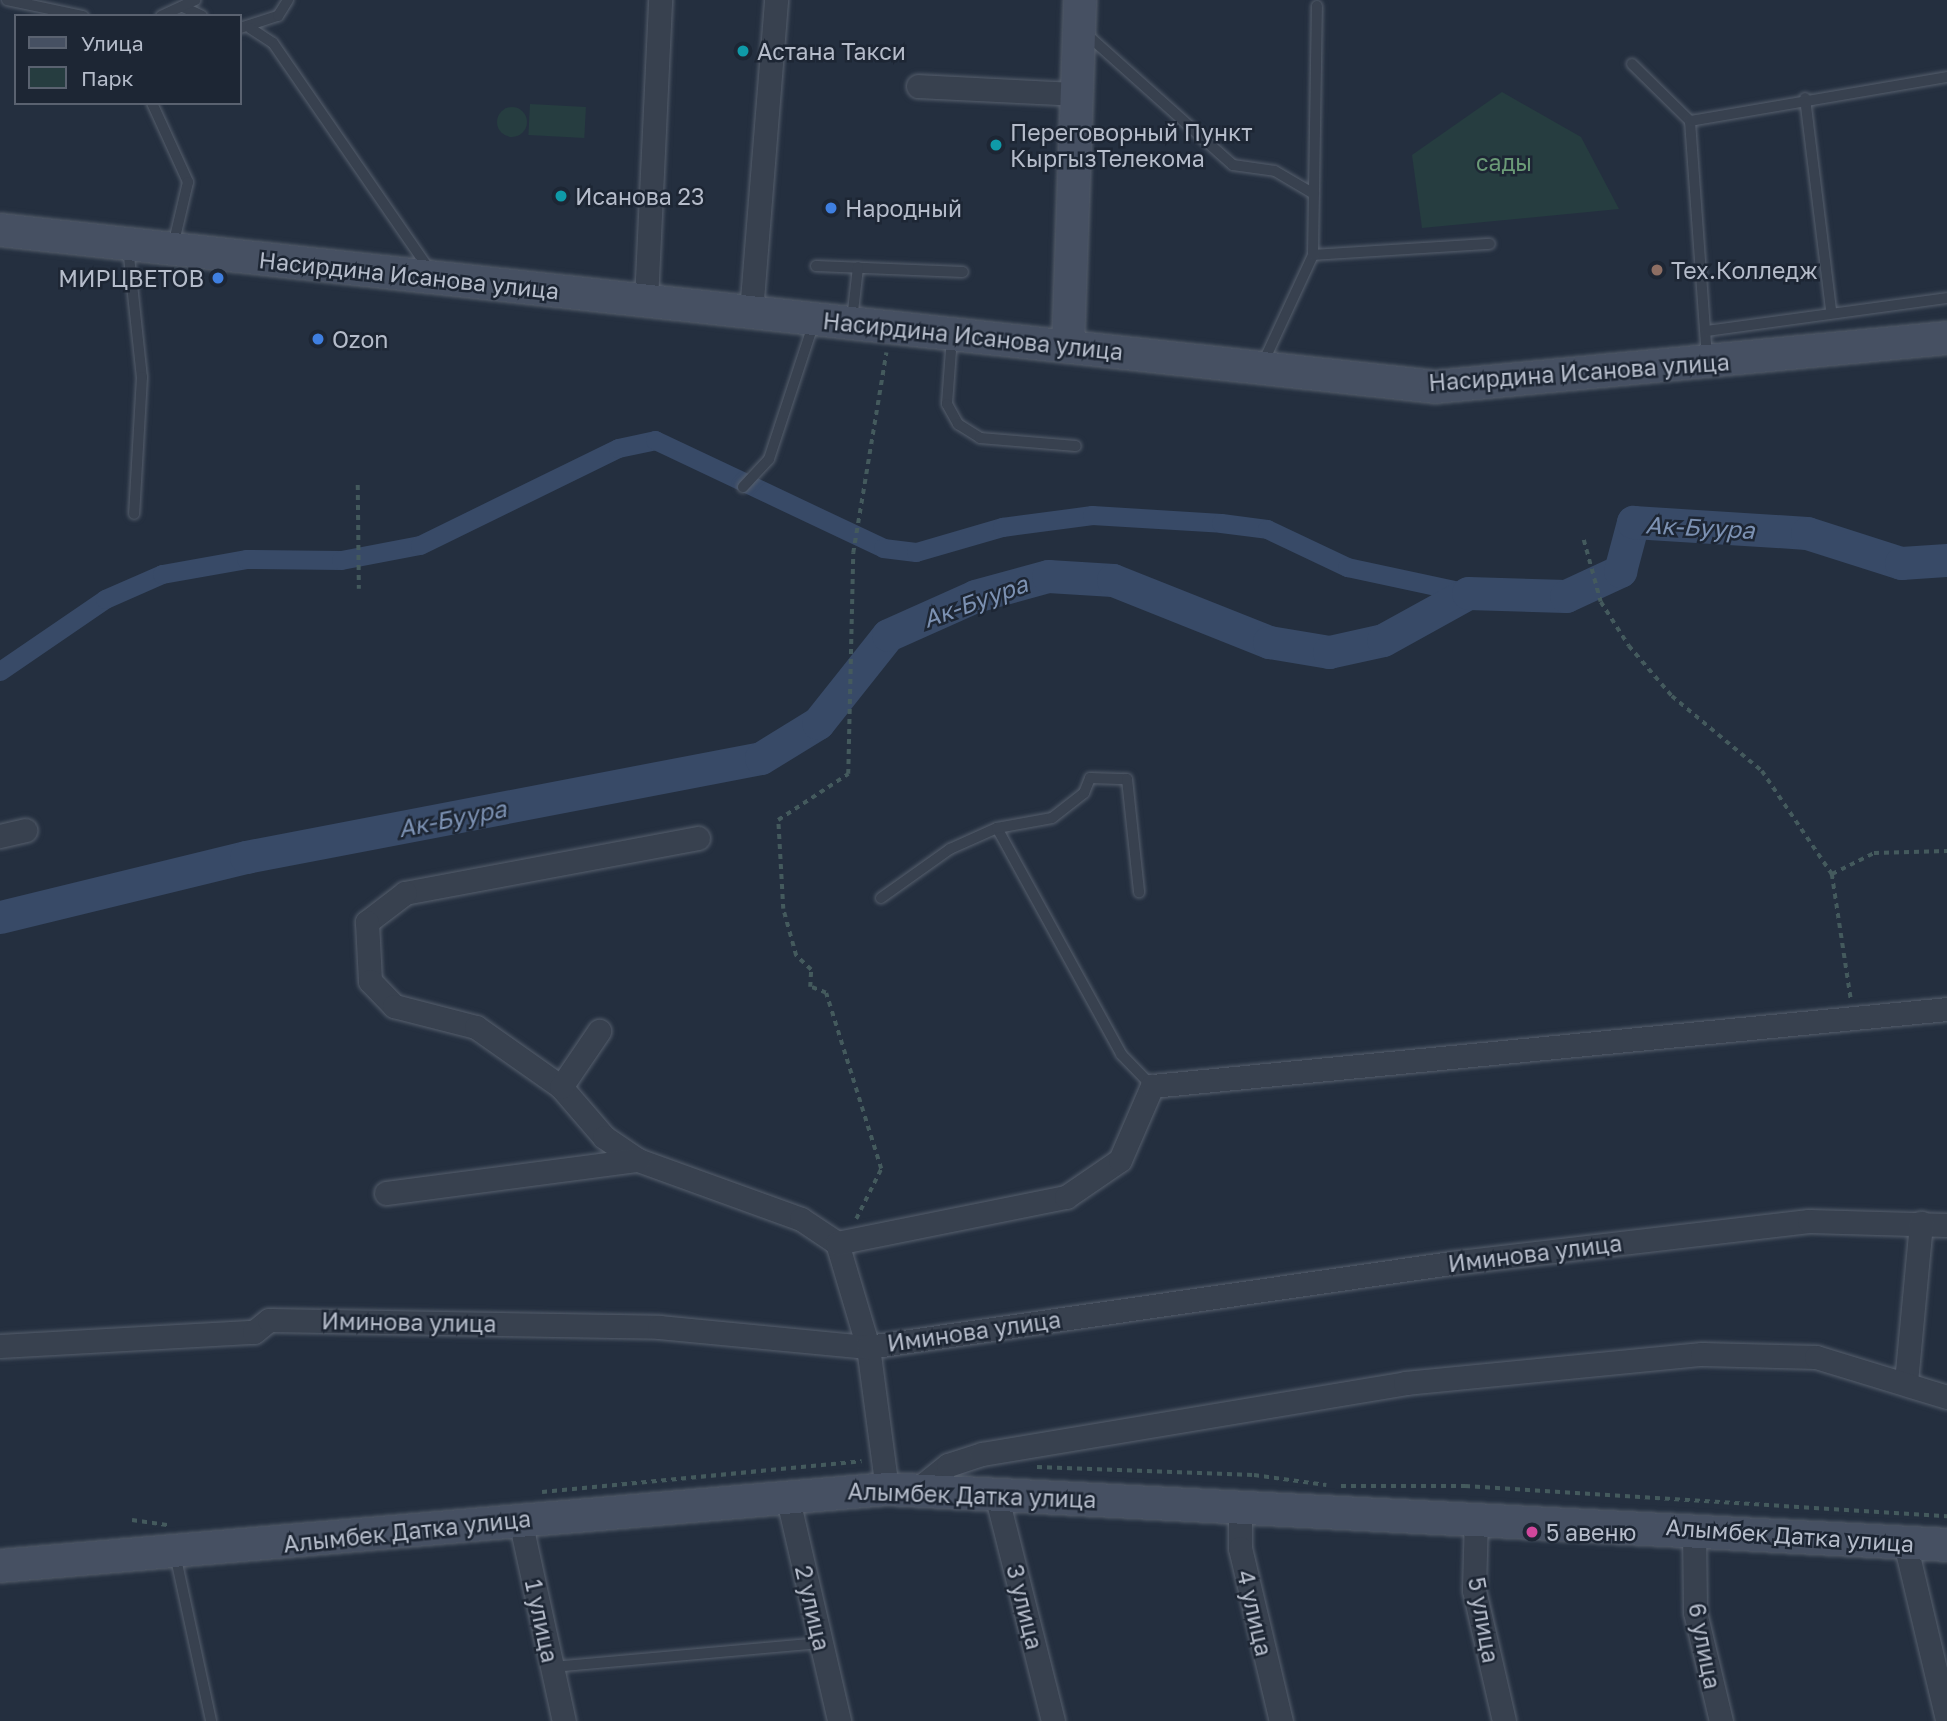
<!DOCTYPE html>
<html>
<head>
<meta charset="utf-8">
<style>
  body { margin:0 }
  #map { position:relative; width:1947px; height:1721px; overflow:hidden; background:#242f3f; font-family:"Golos Text",sans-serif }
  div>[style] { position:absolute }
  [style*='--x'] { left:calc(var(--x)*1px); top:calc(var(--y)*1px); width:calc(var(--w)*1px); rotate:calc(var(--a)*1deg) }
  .green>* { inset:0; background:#263d40; transform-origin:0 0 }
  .round { border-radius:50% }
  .canal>* { height:19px; margin:-9.5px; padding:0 9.5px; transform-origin:9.5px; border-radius:9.5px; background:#384a67 }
  .river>* { height:33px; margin:-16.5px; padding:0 16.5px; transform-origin:16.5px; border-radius:16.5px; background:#384a67 }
  .path>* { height:3.5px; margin-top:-1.75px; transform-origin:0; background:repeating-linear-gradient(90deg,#445a5d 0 5px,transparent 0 10px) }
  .roads { filter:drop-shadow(0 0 2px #565f6d) drop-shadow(0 0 2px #565f6d) }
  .lane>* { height:10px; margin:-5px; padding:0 5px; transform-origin:5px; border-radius:5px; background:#38414f }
  .street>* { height:23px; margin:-11.5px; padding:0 11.5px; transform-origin:11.5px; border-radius:11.5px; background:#38414f }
  .secondary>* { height:32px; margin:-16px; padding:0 16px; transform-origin:16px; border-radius:16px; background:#465062 }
  .dots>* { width:19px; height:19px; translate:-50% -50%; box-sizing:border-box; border:4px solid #1d2634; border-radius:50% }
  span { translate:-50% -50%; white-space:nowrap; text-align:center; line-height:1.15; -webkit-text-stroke:5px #1d2634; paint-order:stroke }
  .poi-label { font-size:23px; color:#b5bcca }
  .left { translate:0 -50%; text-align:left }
  .right { translate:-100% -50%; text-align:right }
  .park-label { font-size:23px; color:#6b9b77 }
  .street-label { font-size:23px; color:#b5bcca }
  .water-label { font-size:24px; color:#7c91b2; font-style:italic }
  .legend { position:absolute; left:14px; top:14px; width:228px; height:91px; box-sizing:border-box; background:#1d2634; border:2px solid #5a6270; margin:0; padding:9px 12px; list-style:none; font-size:21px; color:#b5bcca }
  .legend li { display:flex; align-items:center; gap:14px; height:35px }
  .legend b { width:35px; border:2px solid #5a6270 }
</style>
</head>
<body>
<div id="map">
  <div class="green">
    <i style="clip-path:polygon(1502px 92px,1581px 137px,1619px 209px,1422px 228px,1412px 155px)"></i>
    <i style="left:530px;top:104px;width:56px;height:31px;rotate:3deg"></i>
    <i class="round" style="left:497px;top:107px;width:30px;height:30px"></i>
  </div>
  <div class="canal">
    <i style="--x:0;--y:671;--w:127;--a:-34.4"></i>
    <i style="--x:105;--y:599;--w:62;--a:-23.7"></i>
    <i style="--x:162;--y:574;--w:85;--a:-10.1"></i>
    <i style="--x:246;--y:559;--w:95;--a:0.6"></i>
    <i style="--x:341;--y:560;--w:80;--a:-10.8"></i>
    <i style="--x:420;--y:545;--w:220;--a:-26.1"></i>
    <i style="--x:618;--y:448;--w:38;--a:-12"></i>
    <i style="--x:655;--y:440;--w:252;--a:25.3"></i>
    <i style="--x:883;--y:548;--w:33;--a:7"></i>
    <i style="--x:916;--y:552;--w:90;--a:-16.2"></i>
    <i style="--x:1002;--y:527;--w:91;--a:-7.6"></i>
    <i style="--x:1092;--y:515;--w:129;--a:3.5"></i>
    <i style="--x:1221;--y:523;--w:46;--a:7.4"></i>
    <i style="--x:1267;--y:529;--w:89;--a:25.4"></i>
    <i style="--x:1347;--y:567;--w:124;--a:12.1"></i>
  </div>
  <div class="river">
    <i style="--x:0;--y:917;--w:253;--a:-13.7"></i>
    <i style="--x:246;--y:857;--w:524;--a:-10.88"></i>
    <i style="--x:761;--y:758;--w:67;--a:-31.6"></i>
    <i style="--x:818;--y:723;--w:112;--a:-51.5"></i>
    <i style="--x:888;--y:635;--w:95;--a:-24.1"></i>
    <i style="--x:975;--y:596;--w:76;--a:-15.3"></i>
    <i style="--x:1048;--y:576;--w:65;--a:3.5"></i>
    <i style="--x:1113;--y:580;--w:168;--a:21.7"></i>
    <i style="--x:1269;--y:642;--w:61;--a:9.5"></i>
    <i style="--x:1329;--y:652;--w:55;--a:-12.5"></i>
    <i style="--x:1383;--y:640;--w:97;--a:-28.9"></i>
    <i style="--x:1468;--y:593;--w:98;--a:1.8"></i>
    <i style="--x:1566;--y:596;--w:60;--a:-24.8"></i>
    <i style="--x:1620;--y:571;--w:51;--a:-75.1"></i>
    <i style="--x:1633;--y:522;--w:174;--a:3.6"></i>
    <i style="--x:1807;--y:533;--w:99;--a:17.7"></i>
    <i style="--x:1901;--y:563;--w:46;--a:-3.7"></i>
  </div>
  <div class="path">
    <i style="--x:358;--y:485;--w:104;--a:89.4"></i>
    <i style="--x:1584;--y:540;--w:64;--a:74.7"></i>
    <i style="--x:1601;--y:602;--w:52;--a:57.5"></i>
    <i style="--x:1629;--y:646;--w:66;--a:49.3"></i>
    <i style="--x:1672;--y:696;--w:117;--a:39.8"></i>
    <i style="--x:1762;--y:771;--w:125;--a:55.8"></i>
    <i style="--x:1832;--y:874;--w:127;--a:81.4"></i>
    <i style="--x:1832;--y:874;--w:47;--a:-26.6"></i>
    <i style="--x:1874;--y:853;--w:73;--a:-1.6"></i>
    <i style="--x:856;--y:1219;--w:56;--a:-63.4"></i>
    <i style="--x:881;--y:1169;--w:184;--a:-107.4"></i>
    <i style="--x:826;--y:993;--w:17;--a:-159"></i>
    <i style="--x:810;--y:987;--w:17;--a:-87"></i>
    <i style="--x:811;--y:970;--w:21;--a:-137"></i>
    <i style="--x:796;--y:956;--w:49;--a:-105.5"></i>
    <i style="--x:783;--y:909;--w:89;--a:-93.2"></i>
    <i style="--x:778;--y:820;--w:84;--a:-33.3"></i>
    <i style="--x:848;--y:774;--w:221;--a:-88.7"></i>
    <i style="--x:853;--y:553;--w:203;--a:-80.6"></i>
    <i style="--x:1037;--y:1467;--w:217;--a:2.1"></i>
    <i style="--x:1254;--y:1475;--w:73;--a:7.9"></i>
    <i style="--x:1341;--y:1486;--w:124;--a:0"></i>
    <i style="--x:1465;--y:1486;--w:483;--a:3.6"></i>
    <i style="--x:542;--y:1492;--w:321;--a:-5.5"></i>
    <i style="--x:132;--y:1520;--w:37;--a:8"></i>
  </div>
  <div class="roads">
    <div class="lane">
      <i style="--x:7;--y:0;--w:78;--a:11.9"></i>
      <i style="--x:183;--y:7;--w:21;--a:25"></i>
      <i style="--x:161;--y:16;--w:38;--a:-25"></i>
      <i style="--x:240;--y:28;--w:40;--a:-18"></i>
      <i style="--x:278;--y:16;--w:19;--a:-58"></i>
      <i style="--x:250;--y:28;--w:27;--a:33"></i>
      <i style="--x:273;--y:43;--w:278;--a:55.4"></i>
      <i style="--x:1083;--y:31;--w:201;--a:41.8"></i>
      <i style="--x:1233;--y:165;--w:42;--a:8.1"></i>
      <i style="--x:1275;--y:171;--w:45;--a:30.5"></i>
      <i style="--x:1632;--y:64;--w:81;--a:44.5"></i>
      <i style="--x:1690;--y:121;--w:237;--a:85.9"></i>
      <i style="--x:1805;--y:98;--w:215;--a:83"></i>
      <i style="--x:152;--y:103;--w:87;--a:65.5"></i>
      <i style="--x:188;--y:182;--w:66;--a:103.2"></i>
      <i style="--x:1690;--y:121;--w:261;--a:-9.7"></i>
      <i style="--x:128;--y:247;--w:131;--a:83.9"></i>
      <i style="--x:142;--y:377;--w:137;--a:93.3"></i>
      <i style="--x:1313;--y:255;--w:177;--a:-3.6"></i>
      <i style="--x:816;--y:266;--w:147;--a:2.3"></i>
      <i style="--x:852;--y:320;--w:53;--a:-83.5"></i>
      <i style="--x:1706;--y:331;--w:243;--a:-7.8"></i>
      <i style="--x:952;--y:337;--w:67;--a:94.3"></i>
      <i style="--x:947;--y:404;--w:23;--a:61"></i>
      <i style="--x:958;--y:424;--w:26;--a:32"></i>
      <i style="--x:980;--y:438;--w:96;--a:4.8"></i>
      <i style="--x:1262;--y:365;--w:121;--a:-65.1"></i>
      <i style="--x:1313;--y:255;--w:249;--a:-89.1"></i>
      <i style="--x:743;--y:487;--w:38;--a:-47"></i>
      <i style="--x:769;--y:459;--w:144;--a:-71.8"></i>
      <i style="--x:997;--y:828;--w:258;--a:61.2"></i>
      <i style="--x:1121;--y:1054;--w:45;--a:45.9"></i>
      <i style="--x:881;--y:898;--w:85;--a:-35.4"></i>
      <i style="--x:950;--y:849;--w:51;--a:-24.1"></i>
      <i style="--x:997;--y:828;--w:56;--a:-10.3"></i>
      <i style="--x:1052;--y:818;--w:41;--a:-38"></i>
      <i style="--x:1084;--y:793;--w:16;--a:-68"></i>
      <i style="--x:1090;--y:778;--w:37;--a:2"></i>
      <i style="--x:1127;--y:779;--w:114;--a:83.9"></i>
      <i style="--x:175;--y:1554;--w:171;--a:77.8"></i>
      <i style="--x:552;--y:1667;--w:270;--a:-5.1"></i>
    </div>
    <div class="street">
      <i style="--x:918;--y:86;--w:159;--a:2.9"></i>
      <i style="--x:646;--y:300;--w:300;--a:-87.3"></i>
      <i style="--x:751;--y:312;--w:313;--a:-85.4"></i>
      <i style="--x:0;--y:836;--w:26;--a:-13"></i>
      <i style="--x:698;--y:838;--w:298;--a:169.4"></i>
      <i style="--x:405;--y:893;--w:48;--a:142.7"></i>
      <i style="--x:367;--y:922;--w:59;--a:87.1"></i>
      <i style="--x:370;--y:981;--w:35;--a:46"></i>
      <i style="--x:394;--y:1006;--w:85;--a:14.4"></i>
      <i style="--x:476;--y:1027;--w:104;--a:35.2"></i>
      <i style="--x:561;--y:1087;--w:66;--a:49.3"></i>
      <i style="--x:604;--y:1137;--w:41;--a:34.1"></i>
      <i style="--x:638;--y:1160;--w:173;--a:19.9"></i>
      <i style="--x:801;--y:1219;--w:43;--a:33.7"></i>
      <i style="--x:837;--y:1243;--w:109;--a:73.4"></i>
      <i style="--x:868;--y:1347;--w:143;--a:82.4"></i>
      <i style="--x:561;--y:1087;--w:68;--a:-55.8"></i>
      <i style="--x:386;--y:1193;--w:254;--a:-7.5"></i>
      <i style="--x:837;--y:1243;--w:234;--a:-11.4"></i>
      <i style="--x:1066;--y:1197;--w:65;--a:-34.4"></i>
      <i style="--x:1120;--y:1160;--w:81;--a:-66.6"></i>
      <i style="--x:1152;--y:1086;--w:799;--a:-5.53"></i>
      <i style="--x:0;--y:1346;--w:254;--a:-3.2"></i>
      <i style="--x:254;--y:1332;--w:19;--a:-39"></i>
      <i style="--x:269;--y:1320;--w:390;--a:1"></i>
      <i style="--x:659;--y:1327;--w:210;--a:5.5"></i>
      <i style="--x:868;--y:1347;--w:589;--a:-8.2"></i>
      <i style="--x:1451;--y:1263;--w:360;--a:-6.7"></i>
      <i style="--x:1809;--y:1221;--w:138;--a:1.7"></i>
      <i style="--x:1906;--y:1382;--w:160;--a:-84.6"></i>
      <i style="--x:918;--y:1489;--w:38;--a:-39"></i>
      <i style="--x:948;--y:1465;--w:36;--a:-18"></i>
      <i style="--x:982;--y:1454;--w:429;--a:-9.5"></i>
      <i style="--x:1405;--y:1383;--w:298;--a:-5.6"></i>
      <i style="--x:1702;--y:1354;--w:114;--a:1.5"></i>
      <i style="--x:1816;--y:1357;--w:137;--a:17"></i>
      <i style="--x:996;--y:1494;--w:234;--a:75.9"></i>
      <i style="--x:787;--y:1495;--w:232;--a:77"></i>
      <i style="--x:1240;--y:1505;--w:43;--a:90"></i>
      <i style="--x:1240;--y:1548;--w:178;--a:76.7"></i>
      <i style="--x:1476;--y:1517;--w:73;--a:91.6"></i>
      <i style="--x:1474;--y:1590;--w:134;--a:77.1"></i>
      <i style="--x:520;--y:1520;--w:206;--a:77.7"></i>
      <i style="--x:1694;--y:1529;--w:83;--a:89.3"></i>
      <i style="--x:1695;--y:1612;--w:112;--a:76.6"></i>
      <i style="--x:1905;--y:1543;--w:181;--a:76.6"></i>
    </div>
    <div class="secondary">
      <i style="--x:0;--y:230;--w:1444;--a:6.24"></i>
      <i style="--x:1435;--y:387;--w:514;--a:-5.47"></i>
      <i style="--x:1068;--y:347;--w:347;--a:-88"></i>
      <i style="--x:0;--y:1566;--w:890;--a:-4.96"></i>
      <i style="--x:887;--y:1489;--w:1061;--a:3.02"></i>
    </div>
  </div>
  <div class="dots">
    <i style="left:743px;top:51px;background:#0f9aa8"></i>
    <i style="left:996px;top:145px;background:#0f9aa8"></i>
    <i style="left:561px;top:196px;background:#0f9aa8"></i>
    <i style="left:831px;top:208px;background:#3f7fe0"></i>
    <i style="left:1657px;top:270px;background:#8d6e63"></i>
    <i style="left:218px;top:278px;background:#3f7fe0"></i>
    <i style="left:318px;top:339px;background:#3f7fe0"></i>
    <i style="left:1532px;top:1532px;background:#d1479c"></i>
  </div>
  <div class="poi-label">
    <span class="left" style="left:757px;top:51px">Астана Такси</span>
    <span class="left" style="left:1010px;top:145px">Переговорный Пункт<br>КыргызТелекома</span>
    <span class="left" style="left:575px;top:196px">Исанова 23</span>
    <span class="left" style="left:845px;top:208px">Народный</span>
    <span class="left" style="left:1671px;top:270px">Тех.Колледж</span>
    <span class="right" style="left:204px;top:278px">МИРЦВЕТОВ</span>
    <span class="left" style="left:332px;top:339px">Ozon</span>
    <span class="left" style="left:1546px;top:1532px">5 авеню</span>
  </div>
  <div class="park-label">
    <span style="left:1504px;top:162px">сады</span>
  </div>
  <div class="street-label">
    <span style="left:409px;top:275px;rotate:6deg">Насирдина Исанова улица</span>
    <span style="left:973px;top:336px;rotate:6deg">Насирдина Исанова улица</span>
    <span style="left:1579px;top:372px;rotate:-4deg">Насирдина Исанова улица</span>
    <span style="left:1535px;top:1253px;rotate:-7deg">Иминова улица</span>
    <span style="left:409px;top:1322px;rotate:1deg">Иминова улица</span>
    <span style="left:974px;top:1331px;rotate:-8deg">Иминова улица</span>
    <span style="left:972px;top:1495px;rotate:2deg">Алымбек Датка улица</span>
    <span style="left:407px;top:1531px;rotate:-6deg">Алымбек Датка улица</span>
    <span style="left:1790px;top:1535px;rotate:4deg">Алымбек Датка улица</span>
    <span style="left:1025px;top:1607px;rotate:76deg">3 улица</span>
    <span style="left:813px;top:1608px;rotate:77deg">2 улица</span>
    <span style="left:1255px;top:1613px;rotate:77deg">4 улица</span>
    <span style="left:1484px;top:1620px;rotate:80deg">5 улица</span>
    <span style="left:542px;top:1621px;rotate:78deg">1 улица</span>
    <span style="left:1705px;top:1646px;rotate:79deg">6 улица</span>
  </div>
  <div class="water-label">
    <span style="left:1700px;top:527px;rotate:3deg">Ак-Буура</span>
    <span style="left:975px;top:601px;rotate:-20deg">Ак-Буура</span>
    <span style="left:452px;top:818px;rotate:-11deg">Ак-Буура</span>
  </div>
  <ul class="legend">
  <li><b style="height:9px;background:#465062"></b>Улица</li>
  <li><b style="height:19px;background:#263d40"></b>Парк</li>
  </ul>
</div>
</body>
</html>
